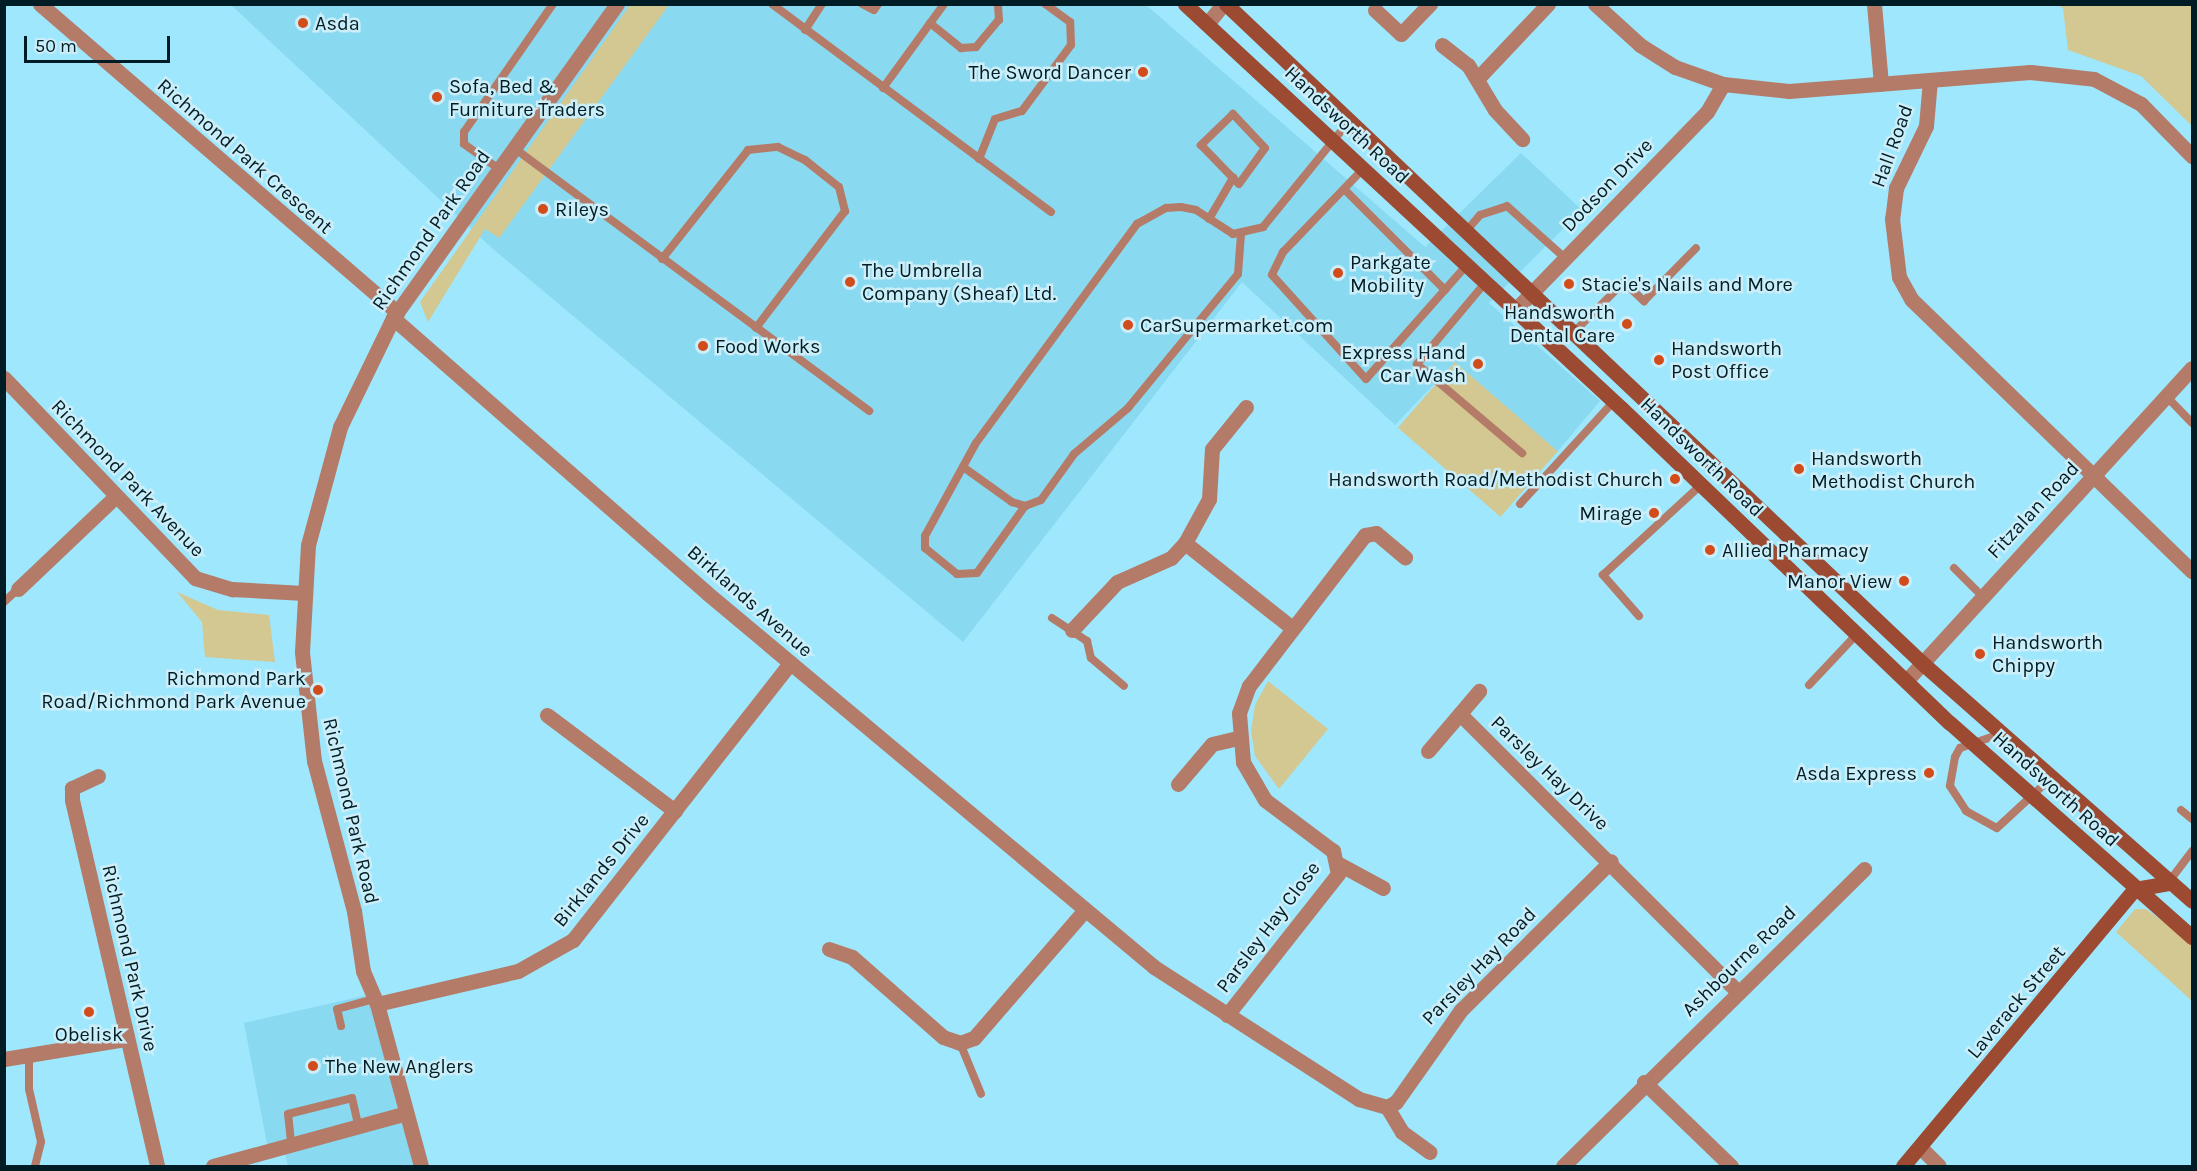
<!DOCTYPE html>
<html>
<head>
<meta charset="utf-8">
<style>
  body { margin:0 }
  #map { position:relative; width:2197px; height:1171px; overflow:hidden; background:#9ee7fd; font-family:Karla,sans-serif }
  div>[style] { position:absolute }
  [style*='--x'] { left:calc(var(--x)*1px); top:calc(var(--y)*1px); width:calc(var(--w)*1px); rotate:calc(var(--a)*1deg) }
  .built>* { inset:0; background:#89d9f0 }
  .green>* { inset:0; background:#d3c891; transform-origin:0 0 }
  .service>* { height:8px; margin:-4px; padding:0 4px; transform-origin:4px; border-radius:4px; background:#b47b69 }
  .minor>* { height:15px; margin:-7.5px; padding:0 7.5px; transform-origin:7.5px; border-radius:7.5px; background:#b47b69 }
  .tertiary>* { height:15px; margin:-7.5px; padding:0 7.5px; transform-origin:7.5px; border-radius:7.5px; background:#b47b69 }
  .secondary>* { height:15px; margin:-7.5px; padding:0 7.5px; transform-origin:7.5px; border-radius:7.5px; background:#9c4a31 }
  .dots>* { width:16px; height:16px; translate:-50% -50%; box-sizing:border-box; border:3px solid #cbeef9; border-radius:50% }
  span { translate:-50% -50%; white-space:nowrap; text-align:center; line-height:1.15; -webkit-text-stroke:5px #cbeef9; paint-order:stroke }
  .poi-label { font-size:20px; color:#001d25 }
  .left { translate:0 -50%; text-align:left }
  .right { translate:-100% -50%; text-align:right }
  .street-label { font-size:20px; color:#001d25 }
  .frame { position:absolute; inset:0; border:6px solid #001d25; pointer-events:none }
  .scale { position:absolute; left:24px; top:36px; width:146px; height:27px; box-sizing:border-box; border:3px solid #001d25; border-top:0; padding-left:8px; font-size:18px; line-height:21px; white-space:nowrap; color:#001d25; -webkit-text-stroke:4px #cbeef9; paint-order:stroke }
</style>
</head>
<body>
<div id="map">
  <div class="built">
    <i style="clip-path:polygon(231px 5px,1146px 5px,1425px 247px,1521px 153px,1582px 210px,1489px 303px,1600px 401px,1557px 452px,1455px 362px,1395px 425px,1242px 282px,963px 642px,493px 249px)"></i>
    <i style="clip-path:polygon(372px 994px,421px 1166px,288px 1166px,283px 1145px,268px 1149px,244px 1023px)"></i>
  </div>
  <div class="green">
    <i style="clip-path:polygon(630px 5px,669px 5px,499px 238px,485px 229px,428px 322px,420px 302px)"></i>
    <i style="clip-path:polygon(2057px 5px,2192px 5px,2192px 126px,2141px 76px,2068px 50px,2063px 8px)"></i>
    <i style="left:1455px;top:362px;width:136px;height:87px;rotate:41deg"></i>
    <i style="clip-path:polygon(177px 592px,218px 610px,269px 615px,275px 662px,205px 657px,202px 622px)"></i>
    <i style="clip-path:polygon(1268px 681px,1328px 729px,1279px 789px,1255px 756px,1251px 731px,1255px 705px)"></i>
    <i style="clip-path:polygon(2135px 909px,2146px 909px,2192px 943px,2192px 1001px,2116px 932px)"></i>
  </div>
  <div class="service">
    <i style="--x:772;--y:4;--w:348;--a:36.7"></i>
    <i style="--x:862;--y:4;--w:13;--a:27"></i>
    <i style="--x:874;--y:10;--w:7;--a:-56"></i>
    <i style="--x:930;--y:23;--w:40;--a:39"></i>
    <i style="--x:961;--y:48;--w:15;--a:-4"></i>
    <i style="--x:976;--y:47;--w:35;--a:-50"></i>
    <i style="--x:999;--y:20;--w:16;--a:-94"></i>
    <i style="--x:805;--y:30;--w:31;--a:-57"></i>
    <i style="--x:883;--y:88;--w:104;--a:-54"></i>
    <i style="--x:514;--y:148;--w:442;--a:36.5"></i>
    <i style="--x:979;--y:159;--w:43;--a:-68.2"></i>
    <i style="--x:995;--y:119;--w:28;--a:-17"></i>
    <i style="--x:1022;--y:111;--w:82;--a:-53.4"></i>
    <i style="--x:1071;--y:45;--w:23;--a:-92"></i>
    <i style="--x:1070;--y:22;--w:31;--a:-144"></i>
    <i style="--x:499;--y:169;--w:43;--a:-144.5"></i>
    <i style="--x:464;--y:144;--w:12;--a:-90"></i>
    <i style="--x:464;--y:132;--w:156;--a:-55.2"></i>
    <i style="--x:1363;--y:169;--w:115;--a:133.9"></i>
    <i style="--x:1283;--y:252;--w:25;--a:116"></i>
    <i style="--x:1272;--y:275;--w:140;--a:47.9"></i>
    <i style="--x:1366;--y:379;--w:152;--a:-48.5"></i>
    <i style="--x:1344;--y:189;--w:143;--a:45"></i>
    <i style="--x:1209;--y:219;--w:48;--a:-59.7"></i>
    <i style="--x:1233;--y:178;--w:8;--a:45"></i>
    <i style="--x:1239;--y:184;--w:44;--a:-54.2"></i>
    <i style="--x:1265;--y:148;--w:47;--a:-133.3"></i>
    <i style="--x:1233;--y:114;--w:45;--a:135.9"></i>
    <i style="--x:1201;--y:145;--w:46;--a:45.9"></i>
    <i style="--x:1467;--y:230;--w:20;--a:-49"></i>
    <i style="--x:1480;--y:215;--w:28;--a:-18"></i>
    <i style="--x:1507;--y:206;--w:78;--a:41.9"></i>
    <i style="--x:662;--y:259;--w:139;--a:-51.7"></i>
    <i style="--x:748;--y:150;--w:30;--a:-6"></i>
    <i style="--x:778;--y:147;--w:30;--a:26"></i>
    <i style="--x:805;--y:160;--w:43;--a:38.5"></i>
    <i style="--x:839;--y:187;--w:25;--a:76"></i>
    <i style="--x:845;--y:211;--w:147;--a:127.3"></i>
    <i style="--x:1485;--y:283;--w:106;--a:130"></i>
    <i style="--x:1417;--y:364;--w:138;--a:40.3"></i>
    <i style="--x:1574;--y:332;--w:71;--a:-45"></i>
    <i style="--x:1624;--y:282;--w:28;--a:44"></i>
    <i style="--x:1644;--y:301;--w:74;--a:-45.5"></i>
    <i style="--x:2167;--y:397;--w:36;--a:46"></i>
    <i style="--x:966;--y:469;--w:57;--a:35.7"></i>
    <i style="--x:1012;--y:502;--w:14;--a:17"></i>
    <i style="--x:1025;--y:506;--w:17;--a:-21"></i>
    <i style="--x:1041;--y:500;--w:57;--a:-54.3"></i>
    <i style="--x:1074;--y:454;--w:71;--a:-40.4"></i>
    <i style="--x:1128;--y:408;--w:173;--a:-50.6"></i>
    <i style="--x:1238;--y:274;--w:40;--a:-85.7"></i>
    <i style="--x:1520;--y:504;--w:139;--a:-47.6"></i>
    <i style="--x:1025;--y:506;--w:82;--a:125.6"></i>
    <i style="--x:977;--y:573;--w:20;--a:177"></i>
    <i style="--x:957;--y:574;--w:41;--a:-140.9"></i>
    <i style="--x:925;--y:548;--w:12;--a:-90"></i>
    <i style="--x:925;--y:536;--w:106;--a:-61.3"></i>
    <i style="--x:976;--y:443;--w:272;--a:-53.7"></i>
    <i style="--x:1137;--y:224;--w:33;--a:-29"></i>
    <i style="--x:1166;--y:208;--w:15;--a:-4"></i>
    <i style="--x:1181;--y:207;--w:15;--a:11"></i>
    <i style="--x:1196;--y:210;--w:44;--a:33"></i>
    <i style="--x:1233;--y:234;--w:31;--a:-13"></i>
    <i style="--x:1263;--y:227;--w:138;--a:-50.9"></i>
    <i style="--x:1954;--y:568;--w:40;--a:45"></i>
    <i style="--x:4;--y:602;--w:19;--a:-43"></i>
    <i style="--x:1639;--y:616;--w:55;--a:-131.3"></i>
    <i style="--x:1603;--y:575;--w:133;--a:-42.6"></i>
    <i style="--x:1052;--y:618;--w:42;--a:33.3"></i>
    <i style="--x:1087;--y:641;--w:17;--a:77"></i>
    <i style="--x:1091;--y:658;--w:43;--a:40.3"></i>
    <i style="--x:1809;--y:685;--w:70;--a:-46.7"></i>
    <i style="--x:2000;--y:734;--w:42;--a:160.7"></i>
    <i style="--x:1960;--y:748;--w:10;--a:119"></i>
    <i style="--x:1955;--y:757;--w:29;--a:100"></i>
    <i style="--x:1950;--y:786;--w:30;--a:57"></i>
    <i style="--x:1966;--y:811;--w:35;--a:29"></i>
    <i style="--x:1997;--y:828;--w:72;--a:-42.8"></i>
    <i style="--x:2181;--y:810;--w:14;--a:39"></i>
    <i style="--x:2168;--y:883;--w:40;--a:-53"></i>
    <i style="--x:341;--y:1026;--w:17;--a:-103"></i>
    <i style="--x:337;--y:1009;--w:38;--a:-15"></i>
    <i style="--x:960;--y:1043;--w:55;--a:67.6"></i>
    <i style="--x:29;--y:1058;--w:31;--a:90"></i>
    <i style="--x:29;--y:1089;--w:54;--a:77.2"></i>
    <i style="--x:41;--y:1142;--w:25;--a:104"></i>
    <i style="--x:291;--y:1142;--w:28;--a:-96"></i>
    <i style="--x:288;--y:1114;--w:66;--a:-14"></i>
    <i style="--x:352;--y:1098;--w:28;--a:77"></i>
  </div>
  <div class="minor">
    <i style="--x:40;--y:4;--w:472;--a:40.8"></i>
    <i style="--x:1595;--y:4;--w:61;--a:42.3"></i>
    <i style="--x:1640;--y:45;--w:41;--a:32.2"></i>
    <i style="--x:1675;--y:67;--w:51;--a:19.5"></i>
    <i style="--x:1723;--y:84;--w:66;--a:6.1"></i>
    <i style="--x:1789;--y:91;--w:242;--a:-4.5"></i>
    <i style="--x:2030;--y:72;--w:64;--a:6.2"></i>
    <i style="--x:2094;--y:79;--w:53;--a:28"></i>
    <i style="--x:2141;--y:104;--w:73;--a:45.6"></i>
    <i style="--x:1874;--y:4;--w:80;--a:85"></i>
    <i style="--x:1375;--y:10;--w:35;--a:43"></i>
    <i style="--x:1401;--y:34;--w:42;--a:-46"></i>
    <i style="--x:1207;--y:24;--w:26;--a:-51"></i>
    <i style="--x:1442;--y:45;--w:33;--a:38"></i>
    <i style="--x:1468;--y:65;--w:52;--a:59"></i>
    <i style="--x:1495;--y:110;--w:40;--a:47"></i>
    <i style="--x:1478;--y:78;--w:102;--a:-46.6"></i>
    <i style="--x:1930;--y:80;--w:46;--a:95"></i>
    <i style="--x:1926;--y:126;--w:69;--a:115.8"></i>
    <i style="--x:1896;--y:188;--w:31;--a:97"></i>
    <i style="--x:1892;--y:219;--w:58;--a:83.1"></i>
    <i style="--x:1899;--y:277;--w:26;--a:61"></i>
    <i style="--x:1912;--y:300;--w:390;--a:44.1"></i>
    <i style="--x:1515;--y:310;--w:276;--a:-45.9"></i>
    <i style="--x:1707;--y:112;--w:32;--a:-60"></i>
    <i style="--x:393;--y:318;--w:417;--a:41.2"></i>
    <i style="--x:707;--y:593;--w:583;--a:39.92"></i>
    <i style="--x:1154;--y:967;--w:244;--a:32.8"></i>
    <i style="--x:1359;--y:1099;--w:29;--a:16"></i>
    <i style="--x:1387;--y:1107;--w:10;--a:-29"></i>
    <i style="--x:1396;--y:1102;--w:113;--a:-54.8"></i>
    <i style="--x:1461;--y:1010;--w:211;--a:-44.8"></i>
    <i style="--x:4;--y:378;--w:277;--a:46.3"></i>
    <i style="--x:195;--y:578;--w:39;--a:17"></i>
    <i style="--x:232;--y:589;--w:72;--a:3.2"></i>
    <i style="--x:1185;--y:543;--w:135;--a:38.4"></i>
    <i style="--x:18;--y:589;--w:132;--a:-43.5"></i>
    <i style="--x:1072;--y:630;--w:66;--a:-46.8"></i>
    <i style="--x:1117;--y:582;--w:59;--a:-24"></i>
    <i style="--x:1171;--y:558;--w:21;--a:-47"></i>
    <i style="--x:1185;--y:543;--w:50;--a:-61.4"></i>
    <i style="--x:1209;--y:499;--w:50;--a:-86.6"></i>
    <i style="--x:1212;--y:449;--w:54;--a:-51"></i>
    <i style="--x:1906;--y:681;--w:424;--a:-47.6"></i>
    <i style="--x:1460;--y:714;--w:393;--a:45"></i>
    <i style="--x:547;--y:715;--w:160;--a:36.9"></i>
    <i style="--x:1428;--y:751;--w:79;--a:-49.6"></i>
    <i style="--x:98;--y:776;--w:29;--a:155"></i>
    <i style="--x:72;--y:788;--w:12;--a:90"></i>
    <i style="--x:72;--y:800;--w:376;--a:76.9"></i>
    <i style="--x:1178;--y:784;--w:52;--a:-49.6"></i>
    <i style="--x:1212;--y:744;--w:27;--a:-13"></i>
    <i style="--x:1339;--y:864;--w:50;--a:28.6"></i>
    <i style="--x:829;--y:949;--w:24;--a:19"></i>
    <i style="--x:852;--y:957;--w:121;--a:41.3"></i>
    <i style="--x:943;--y:1037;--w:18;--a:19"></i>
    <i style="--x:960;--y:1043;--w:15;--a:-20"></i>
    <i style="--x:974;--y:1038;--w:169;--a:-49.1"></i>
    <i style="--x:377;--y:1004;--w:145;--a:-13.2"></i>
    <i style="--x:518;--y:971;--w:63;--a:-29.4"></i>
    <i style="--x:573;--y:940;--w:352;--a:-51.9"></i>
    <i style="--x:1227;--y:1015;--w:179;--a:-51.8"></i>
    <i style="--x:1338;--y:874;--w:24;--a:-102"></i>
    <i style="--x:1333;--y:851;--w:85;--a:-143.1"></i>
    <i style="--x:1265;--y:800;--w:44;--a:-120.1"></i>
    <i style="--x:1243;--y:762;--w:49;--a:-94.7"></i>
    <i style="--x:1239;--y:713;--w:29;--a:-70"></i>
    <i style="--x:1249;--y:686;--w:190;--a:-52.5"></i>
    <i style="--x:1365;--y:535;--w:11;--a:-10"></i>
    <i style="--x:1376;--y:533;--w:38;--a:40"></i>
    <i style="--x:4;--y:1059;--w:124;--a:-9.3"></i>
    <i style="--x:1644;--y:1082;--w:121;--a:44"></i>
    <i style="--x:1387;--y:1107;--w:29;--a:59"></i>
    <i style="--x:1402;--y:1132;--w:34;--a:36"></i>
    <i style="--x:1921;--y:1148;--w:25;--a:45"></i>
    <i style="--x:213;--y:1166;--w:197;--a:-15.3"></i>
    <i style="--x:1563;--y:1166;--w:423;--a:-44.6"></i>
  </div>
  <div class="tertiary">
    <i style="--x:421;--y:1166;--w:168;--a:-105.2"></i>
    <i style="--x:377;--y:1004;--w:36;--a:-113"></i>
    <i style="--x:363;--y:971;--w:61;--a:-98.5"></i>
    <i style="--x:354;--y:911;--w:155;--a:-104.9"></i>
    <i style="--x:314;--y:761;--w:110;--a:-96.3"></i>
    <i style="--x:302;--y:652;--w:107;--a:-86.8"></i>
    <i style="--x:308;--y:545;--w:122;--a:-74.8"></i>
    <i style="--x:340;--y:427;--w:121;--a:-64.1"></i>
    <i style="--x:393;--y:318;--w:386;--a:-54.5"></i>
  </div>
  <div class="secondary">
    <i style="--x:1185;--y:4;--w:594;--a:42.82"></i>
    <i style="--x:1621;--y:408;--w:455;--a:43.8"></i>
    <i style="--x:1950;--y:723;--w:323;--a:41.5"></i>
    <i style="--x:1226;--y:4;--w:957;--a:43.43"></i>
    <i style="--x:1921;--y:662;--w:361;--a:41.4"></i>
    <i style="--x:1903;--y:1166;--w:361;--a:-50.1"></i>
    <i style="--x:2135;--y:889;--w:34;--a:-10"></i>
  </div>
  <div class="dots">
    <i style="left:303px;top:23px;background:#d24b1a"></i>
    <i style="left:1143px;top:72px;background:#d24b1a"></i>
    <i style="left:437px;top:97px;background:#d24b1a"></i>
    <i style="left:543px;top:209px;background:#d24b1a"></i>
    <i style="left:1338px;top:273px;background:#d24b1a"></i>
    <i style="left:850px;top:282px;background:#d24b1a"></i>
    <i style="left:1569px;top:284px;background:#d24b1a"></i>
    <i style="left:1627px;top:324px;background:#d24b1a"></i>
    <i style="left:1128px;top:325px;background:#d24b1a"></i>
    <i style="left:703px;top:346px;background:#d24b1a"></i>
    <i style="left:1659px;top:360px;background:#d24b1a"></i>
    <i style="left:1478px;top:364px;background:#d24b1a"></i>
    <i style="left:1799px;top:469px;background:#d24b1a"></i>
    <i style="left:1675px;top:479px;background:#d24b1a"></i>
    <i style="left:1654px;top:513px;background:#d24b1a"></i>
    <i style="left:1710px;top:550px;background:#d24b1a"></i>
    <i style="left:1904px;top:581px;background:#d24b1a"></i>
    <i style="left:1980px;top:654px;background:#d24b1a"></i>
    <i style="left:318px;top:690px;background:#d24b1a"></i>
    <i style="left:1929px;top:773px;background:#d24b1a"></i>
    <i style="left:89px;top:1012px;background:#d24b1a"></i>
    <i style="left:313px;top:1066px;background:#d24b1a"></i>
  </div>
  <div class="poi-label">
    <span class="left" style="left:315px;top:23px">Asda</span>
    <span class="right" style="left:1131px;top:72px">The Sword Dancer</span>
    <span class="left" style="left:449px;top:98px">Sofa, Bed &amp;<br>Furniture Traders</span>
    <span class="left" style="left:555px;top:209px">Rileys</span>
    <span class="left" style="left:1350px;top:274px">Parkgate<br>Mobility</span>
    <span class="left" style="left:862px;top:282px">The Umbrella<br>Company (Sheaf) Ltd.</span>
    <span class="left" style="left:1581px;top:284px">Stacie's Nails and More</span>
    <span class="right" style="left:1615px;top:324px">Handsworth<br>Dental Care</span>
    <span class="left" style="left:1140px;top:325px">CarSupermarket.com</span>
    <span class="left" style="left:715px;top:346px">Food Works</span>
    <span class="left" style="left:1671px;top:360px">Handsworth<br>Post Office</span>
    <span class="right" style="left:1466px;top:364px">Express Hand<br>Car Wash</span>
    <span class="left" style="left:1811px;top:470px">Handsworth<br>Methodist Church</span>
    <span class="right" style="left:1663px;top:479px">Handsworth Road/Methodist Church</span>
    <span class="right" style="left:1642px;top:513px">Mirage</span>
    <span class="left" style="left:1722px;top:550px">Allied Pharmacy</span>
    <span class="right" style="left:1892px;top:581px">Manor View</span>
    <span class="left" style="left:1992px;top:654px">Handsworth<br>Chippy</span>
    <span class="right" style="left:306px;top:690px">Richmond Park<br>Road/Richmond Park Avenue</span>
    <span class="right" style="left:1917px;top:773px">Asda Express</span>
    <span style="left:89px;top:1034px">Obelisk</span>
    <span class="left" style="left:325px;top:1066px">The New Anglers</span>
  </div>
  <div class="street-label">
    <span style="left:1347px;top:125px;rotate:43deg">Handsworth Road</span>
    <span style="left:1892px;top:146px;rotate:-70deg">Hall Road</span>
    <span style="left:245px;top:156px;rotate:41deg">Richmond Park Crescent</span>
    <span style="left:1607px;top:185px;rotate:-46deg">Dodson Drive</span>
    <span style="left:431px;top:230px;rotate:-55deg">Richmond Park Road</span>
    <span style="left:1702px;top:457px;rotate:44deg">Handsworth Road</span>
    <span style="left:128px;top:478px;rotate:46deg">Richmond Park Avenue</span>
    <span style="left:2033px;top:510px;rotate:-47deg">Fitzalan Road</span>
    <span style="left:750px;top:601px;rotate:41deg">Birklands Avenue</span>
    <span style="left:1550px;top:773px;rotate:44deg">Parsley Hay Drive</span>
    <span style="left:2056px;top:789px;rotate:42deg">Handsworth Road</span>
    <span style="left:351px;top:811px;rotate:77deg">Richmond Park Road</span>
    <span style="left:601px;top:870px;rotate:-51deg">Birklands Drive</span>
    <span style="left:1268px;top:927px;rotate:-53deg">Parsley Hay Close</span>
    <span style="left:130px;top:958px;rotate:77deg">Richmond Park Drive</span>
    <span style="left:1739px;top:961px;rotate:-44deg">Ashbourne Road</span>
    <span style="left:1479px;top:966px;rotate:-46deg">Parsley Hay Road</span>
    <span style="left:2016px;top:1002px;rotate:-50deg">Laverack Street</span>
  </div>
  <div class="frame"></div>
  <div class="scale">50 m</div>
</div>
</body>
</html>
